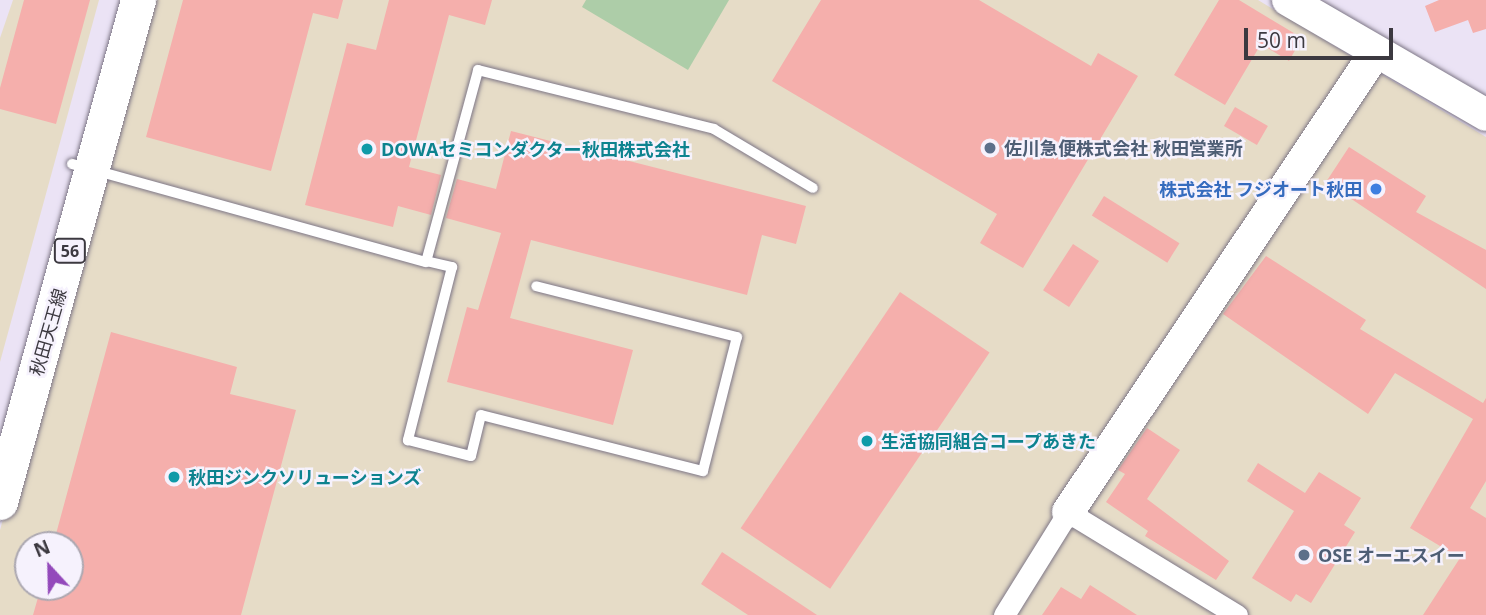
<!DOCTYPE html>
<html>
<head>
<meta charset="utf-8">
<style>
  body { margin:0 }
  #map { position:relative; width:1486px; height:615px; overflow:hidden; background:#ebe3f5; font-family:"Open Sans","Noto Sans JP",sans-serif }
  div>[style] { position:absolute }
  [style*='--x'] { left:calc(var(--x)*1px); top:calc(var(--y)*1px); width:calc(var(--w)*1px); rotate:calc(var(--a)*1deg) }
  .industrial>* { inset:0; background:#e6dcc7 }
  .green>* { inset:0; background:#adcda8 }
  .building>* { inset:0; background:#f5afac; transform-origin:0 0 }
  .roads { filter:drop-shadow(0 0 2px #7d7686) drop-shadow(0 0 2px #7d7686) }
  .lane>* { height:10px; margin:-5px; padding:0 5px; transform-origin:5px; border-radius:5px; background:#fff }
  .street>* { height:21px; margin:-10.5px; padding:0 10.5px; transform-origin:10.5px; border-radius:10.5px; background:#fff }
  .secondary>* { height:32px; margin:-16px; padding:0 16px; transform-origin:16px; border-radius:16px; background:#fff }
  .primary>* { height:35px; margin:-17.5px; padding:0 17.5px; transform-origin:17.5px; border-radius:17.5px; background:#fff }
  .dots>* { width:19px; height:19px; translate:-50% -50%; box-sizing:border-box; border:4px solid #f6f2fd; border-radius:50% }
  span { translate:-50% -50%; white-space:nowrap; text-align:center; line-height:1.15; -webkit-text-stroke:5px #f6f2fd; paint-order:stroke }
  .shield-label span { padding:2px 5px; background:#f6f2fd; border:2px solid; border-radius:5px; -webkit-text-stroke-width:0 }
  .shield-label { font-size:16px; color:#3c3940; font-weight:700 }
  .service-label { font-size:18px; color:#4e5e75; font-weight:700 }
  .left { translate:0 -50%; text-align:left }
  .culture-label { font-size:18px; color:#0d838f; font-weight:700 }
  .shop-label { font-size:18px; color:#366cbe; font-weight:700 }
  .right { translate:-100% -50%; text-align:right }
  .street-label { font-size:18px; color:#3c3940 }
  .north { position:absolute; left:14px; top:531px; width:70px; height:70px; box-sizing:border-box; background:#f6f2fd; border:2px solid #aca8b1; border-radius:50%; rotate:338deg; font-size:19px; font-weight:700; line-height:28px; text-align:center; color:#3c3940 }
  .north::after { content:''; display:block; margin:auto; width:24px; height:32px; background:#9349bb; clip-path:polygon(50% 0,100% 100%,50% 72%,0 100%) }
  .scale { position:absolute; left:1244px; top:28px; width:149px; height:32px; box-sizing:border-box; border:4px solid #3c3940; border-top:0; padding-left:9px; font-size:21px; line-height:24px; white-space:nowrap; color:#3c3940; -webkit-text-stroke:5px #f6f2fd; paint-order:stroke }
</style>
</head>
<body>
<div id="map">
  <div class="industrial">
    <i style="clip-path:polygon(13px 0,99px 0,0 362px,0 38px)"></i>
    <i style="clip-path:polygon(evenodd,149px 0,1258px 0,1486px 137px,1486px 615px,0 615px,0 530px,149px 0,28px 545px,70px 545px,70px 587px,28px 587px,28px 545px)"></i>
  </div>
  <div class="green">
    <i style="clip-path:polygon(586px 0,729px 0,688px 70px,582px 7px)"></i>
  </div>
  <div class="building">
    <i style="clip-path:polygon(24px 0,90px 0,56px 124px,0 109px,0 88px)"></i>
    <i style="clip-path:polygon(183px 0,343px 0,338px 19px,313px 13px,271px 171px,146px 137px)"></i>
    <i style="clip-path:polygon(389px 0,492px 0,485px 25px,449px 15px,409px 167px,441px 175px,431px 215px,398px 206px,393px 227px,305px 205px,347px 43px,376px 50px)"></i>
    <i style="clip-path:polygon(821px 0,979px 0,1091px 66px,1098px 53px,1138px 76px,1023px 268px,980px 243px,997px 214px,772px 81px)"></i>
    <i style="clip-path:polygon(1219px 0,1239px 0,1302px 38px,1289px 61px,1261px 44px,1225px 105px,1174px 75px)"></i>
    <i style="clip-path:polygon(1439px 0,1486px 0,1486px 29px,1473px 33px,1468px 20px,1435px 32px,1425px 6px)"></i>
    <i style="left:1235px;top:107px;width:38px;height:22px;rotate:30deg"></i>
    <i style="clip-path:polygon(511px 131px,806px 206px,796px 244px,762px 235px,747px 295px,531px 240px,510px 318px,633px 350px,613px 425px,447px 382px,467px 307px,478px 310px,501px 233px,446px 218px,457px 179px,496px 189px)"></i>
    <i style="clip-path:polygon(1349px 147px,1426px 196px,1416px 212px,1486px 250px,1486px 289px,1326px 182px)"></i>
    <i style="left:1104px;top:196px;width:89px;height:23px;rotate:32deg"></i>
    <i style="left:1073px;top:244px;width:31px;height:55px;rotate:33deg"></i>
    <i style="clip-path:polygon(1266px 256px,1366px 320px,1360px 329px,1483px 403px,1486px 398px,1486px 481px,1470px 508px,1486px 518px,1486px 615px,1423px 615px,1460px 558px,1410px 528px,1473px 419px,1395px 373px,1368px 414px,1223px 314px)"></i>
    <i style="left:900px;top:292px;width:108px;height:285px;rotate:34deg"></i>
    <i style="clip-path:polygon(111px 332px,237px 367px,230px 394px,296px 410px,241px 615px,33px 615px,41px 587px,70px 587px,70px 545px,53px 545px)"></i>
    <i style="clip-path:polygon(1147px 428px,1180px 450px,1147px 499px,1229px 561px,1216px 580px,1145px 536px,1148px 531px,1106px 502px,1125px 474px,1118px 470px)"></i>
    <i style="clip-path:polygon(1258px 463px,1305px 493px,1319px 472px,1361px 498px,1344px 525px,1355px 532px,1311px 603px,1296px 594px,1291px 602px,1252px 578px,1294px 511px,1247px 481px)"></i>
    <i style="clip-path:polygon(722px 552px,817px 615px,748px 615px,701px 584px)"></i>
    <i style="clip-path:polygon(1090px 585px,1137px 615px,1042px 615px,1061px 587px,1081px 599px)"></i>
  </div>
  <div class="roads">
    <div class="lane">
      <i style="--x:72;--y:164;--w:367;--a:15.5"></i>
      <i style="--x:426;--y:262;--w:199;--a:-74.8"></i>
      <i style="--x:478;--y:70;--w:243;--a:14"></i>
      <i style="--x:714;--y:129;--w:115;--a:30.8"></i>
      <i style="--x:426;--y:261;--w:27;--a:13"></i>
      <i style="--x:452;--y:267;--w:179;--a:104.3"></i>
      <i style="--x:408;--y:440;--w:65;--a:14.3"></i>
      <i style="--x:471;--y:456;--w:42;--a:-76.3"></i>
      <i style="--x:481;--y:415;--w:229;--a:14.2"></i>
      <i style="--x:703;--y:471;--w:138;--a:-75.8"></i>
      <i style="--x:737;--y:337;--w:207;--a:-165.8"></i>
    </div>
    <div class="street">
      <i style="--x:1004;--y:615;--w:121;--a:-58.1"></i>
      <i style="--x:1068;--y:512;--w:198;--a:31.4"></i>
    </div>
    <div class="secondary">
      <i style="--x:1288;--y:0;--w:229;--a:30.1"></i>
      <i style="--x:1068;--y:512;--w:554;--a:-56.2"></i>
    </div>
    <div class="primary">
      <i style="--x:0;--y:502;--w:521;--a:-74.63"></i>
    </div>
  </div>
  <div class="dots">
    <i style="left:990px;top:148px;background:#5c6f8a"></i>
    <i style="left:367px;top:149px;background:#0f9aa8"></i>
    <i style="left:1376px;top:189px;background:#3f7fe0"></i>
    <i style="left:867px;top:441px;background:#0f9aa8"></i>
    <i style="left:174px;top:477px;background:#0f9aa8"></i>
    <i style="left:1304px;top:555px;background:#5c6f8a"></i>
  </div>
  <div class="shield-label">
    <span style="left:70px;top:251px">56</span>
  </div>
  <div class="service-label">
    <span class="left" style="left:1004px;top:148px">佐川急便株式会社 秋田営業所</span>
    <span class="left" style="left:1318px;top:555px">OSE オーエスイー</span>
  </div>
  <div class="culture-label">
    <span class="left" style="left:381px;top:149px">DOWAセミコンダクター秋田株式会社</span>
    <span class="left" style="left:881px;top:441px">生活協同組合コープあきた</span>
    <span class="left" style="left:188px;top:477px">秋田ジンクソリューションズ</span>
  </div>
  <div class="shop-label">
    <span class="right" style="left:1362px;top:189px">株式会社 フジオート秋田</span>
  </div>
  <div class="street-label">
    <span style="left:48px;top:332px;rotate:-74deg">秋田天王線</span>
  </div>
  <div class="north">N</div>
  <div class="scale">50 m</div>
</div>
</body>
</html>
